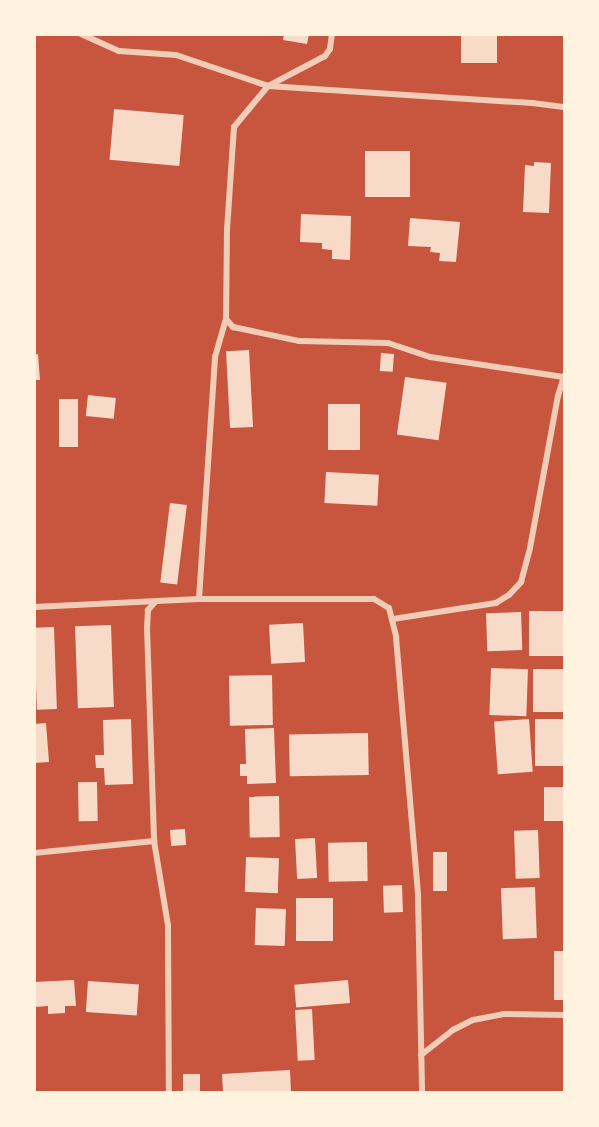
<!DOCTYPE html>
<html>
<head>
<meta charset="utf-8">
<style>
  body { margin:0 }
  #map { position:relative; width:599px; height:1127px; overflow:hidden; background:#c8553d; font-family:"DM Sans",sans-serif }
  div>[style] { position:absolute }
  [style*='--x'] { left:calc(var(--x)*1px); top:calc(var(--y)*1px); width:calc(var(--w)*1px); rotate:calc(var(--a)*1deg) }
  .building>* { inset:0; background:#f7dbc8; transform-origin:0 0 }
  .minor>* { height:6px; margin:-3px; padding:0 3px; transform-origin:3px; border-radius:3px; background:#f1ccb7 }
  span { translate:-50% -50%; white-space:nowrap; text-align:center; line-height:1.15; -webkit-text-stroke:6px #fff3e0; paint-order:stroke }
  .frame { position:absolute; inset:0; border:36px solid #fff3e0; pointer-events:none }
</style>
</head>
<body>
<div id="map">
  <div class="building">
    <i style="clip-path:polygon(284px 34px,309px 34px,307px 44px,283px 40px)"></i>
    <i style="left:461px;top:34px;width:36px;height:29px"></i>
    <i style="left:114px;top:109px;width:70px;height:51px;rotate:5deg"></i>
    <i style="left:365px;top:151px;width:45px;height:46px"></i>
    <i style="clip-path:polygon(534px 162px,551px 163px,549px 213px,523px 212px,525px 165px,534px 166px)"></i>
    <i style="clip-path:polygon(301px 214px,351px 216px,350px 260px,332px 259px,332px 250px,322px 249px,322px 243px,300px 242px)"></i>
    <i style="clip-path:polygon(410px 218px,460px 222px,456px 262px,439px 261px,440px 253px,430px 252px,431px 247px,408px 246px)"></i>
    <i style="left:249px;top:350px;width:77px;height:23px;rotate:87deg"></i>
    <i style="left:381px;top:353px;width:13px;height:18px;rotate:4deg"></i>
    <i style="clip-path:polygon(38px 354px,40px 380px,34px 380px,34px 355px)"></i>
    <i style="left:405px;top:377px;width:42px;height:58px;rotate:8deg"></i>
    <i style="left:88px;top:395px;width:28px;height:21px;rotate:6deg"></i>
    <i style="left:59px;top:399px;width:19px;height:48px"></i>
    <i style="left:328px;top:404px;width:32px;height:46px"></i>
    <i style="left:326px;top:472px;width:53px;height:31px;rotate:3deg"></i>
    <i style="left:170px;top:503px;width:17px;height:80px;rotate:7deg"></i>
    <i style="left:564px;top:611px;width:45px;height:35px;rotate:90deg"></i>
    <i style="left:521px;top:612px;width:38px;height:35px;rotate:88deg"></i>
    <i style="left:303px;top:623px;width:39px;height:34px;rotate:87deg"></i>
    <i style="left:111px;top:625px;width:82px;height:36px;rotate:88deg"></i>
    <i style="left:54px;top:627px;width:82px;height:20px;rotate:88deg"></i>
    <i style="left:491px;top:668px;width:37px;height:47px;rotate:2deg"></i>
    <i style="left:533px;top:669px;width:31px;height:43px"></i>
    <i style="left:272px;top:675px;width:50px;height:43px;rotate:89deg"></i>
    <i style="clip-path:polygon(131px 719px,133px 784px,105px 785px,104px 768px,96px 768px,95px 755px,104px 755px,103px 720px)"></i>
    <i style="left:529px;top:719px;width:53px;height:35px;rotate:86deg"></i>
    <i style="left:564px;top:719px;width:47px;height:29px;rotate:90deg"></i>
    <i style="clip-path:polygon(46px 723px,49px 762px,34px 763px,34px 724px)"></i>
    <i style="clip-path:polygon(274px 728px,276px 783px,247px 784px,247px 776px,240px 776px,240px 764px,246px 764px,245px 729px)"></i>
    <i style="left:368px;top:733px;width:42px;height:79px;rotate:89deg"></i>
    <i style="left:97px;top:782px;width:39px;height:19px;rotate:89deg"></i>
    <i style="left:564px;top:787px;width:34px;height:20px;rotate:90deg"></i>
    <i style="left:279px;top:796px;width:41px;height:30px;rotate:89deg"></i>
    <i style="left:185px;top:829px;width:16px;height:15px;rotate:86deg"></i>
    <i style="left:538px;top:830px;width:48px;height:24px;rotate:88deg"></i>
    <i style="left:315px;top:838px;width:40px;height:20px;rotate:87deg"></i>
    <i style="left:367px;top:842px;width:39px;height:39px;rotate:89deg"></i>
    <i style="left:433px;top:852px;width:14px;height:39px"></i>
    <i style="left:246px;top:857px;width:33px;height:35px;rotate:2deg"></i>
    <i style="left:402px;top:885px;width:27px;height:19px;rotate:88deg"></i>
    <i style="left:535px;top:887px;width:51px;height:34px;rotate:88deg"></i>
    <i style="left:296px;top:898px;width:37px;height:43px"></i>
    <i style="left:256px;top:908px;width:30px;height:37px;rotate:2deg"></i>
    <i style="left:564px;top:951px;width:49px;height:10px;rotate:90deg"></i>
    <i style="clip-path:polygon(74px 980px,76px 1006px,65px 1006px,65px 1013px,48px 1014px,48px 1006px,35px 1007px,34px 982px)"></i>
    <i style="left:348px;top:980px;width:23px;height:54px;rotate:85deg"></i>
    <i style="left:88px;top:981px;width:51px;height:31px;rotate:4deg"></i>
    <i style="left:312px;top:1009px;width:51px;height:17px;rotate:87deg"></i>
    <i style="clip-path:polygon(290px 1070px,291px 1092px,223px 1092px,222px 1074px)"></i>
    <i style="left:183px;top:1074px;width:17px;height:18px"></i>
  </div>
  <div class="minor">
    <i style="--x:81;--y:34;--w:42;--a:24.1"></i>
    <i style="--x:119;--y:51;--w:57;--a:4"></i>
    <i style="--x:176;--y:55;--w:97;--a:18.6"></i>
    <i style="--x:268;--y:86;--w:265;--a:3.7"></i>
    <i style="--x:532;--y:103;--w:32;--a:7"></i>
    <i style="--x:332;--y:34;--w:15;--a:98"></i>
    <i style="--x:330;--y:49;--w:9;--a:126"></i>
    <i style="--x:325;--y:56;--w:64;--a:152.2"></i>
    <i style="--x:268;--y:86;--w:53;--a:129.7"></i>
    <i style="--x:234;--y:127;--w:102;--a:93.9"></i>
    <i style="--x:227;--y:229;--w:90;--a:90.6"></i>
    <i style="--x:226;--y:319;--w:11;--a:49"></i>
    <i style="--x:233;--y:327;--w:67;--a:12"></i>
    <i style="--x:299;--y:341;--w:89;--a:1.3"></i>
    <i style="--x:388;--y:343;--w:44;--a:18.4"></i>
    <i style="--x:430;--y:357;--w:135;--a:8.5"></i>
    <i style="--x:199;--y:599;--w:243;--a:-86.2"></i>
    <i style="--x:215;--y:357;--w:40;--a:-74"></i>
    <i style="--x:155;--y:602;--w:11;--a:131"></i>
    <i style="--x:148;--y:610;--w:17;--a:93"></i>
    <i style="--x:147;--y:627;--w:214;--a:88.1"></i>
    <i style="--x:154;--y:841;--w:86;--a:80.6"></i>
    <i style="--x:168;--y:926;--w:166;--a:89.7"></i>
    <i style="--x:34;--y:607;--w:165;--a:-2.8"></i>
    <i style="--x:199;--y:599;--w:175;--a:0"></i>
    <i style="--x:374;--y:599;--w:17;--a:31"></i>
    <i style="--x:389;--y:608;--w:30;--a:76"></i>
    <i style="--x:396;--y:637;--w:260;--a:85.1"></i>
    <i style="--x:418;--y:896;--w:196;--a:88.8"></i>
    <i style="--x:393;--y:619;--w:104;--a:-8.8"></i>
    <i style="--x:496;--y:603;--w:15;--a:-32"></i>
    <i style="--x:509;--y:595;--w:18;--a:-47"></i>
    <i style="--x:521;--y:582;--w:35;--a:-75"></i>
    <i style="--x:530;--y:548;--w:155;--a:-79.6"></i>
    <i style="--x:558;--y:396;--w:21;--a:-73"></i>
    <i style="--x:34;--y:853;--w:121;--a:-5.7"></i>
    <i style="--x:421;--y:1055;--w:41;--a:-38"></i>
    <i style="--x:453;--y:1030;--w:22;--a:-27"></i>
    <i style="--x:473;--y:1020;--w:31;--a:-11"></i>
    <i style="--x:503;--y:1014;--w:61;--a:0.9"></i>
  </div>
  <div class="frame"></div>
</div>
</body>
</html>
